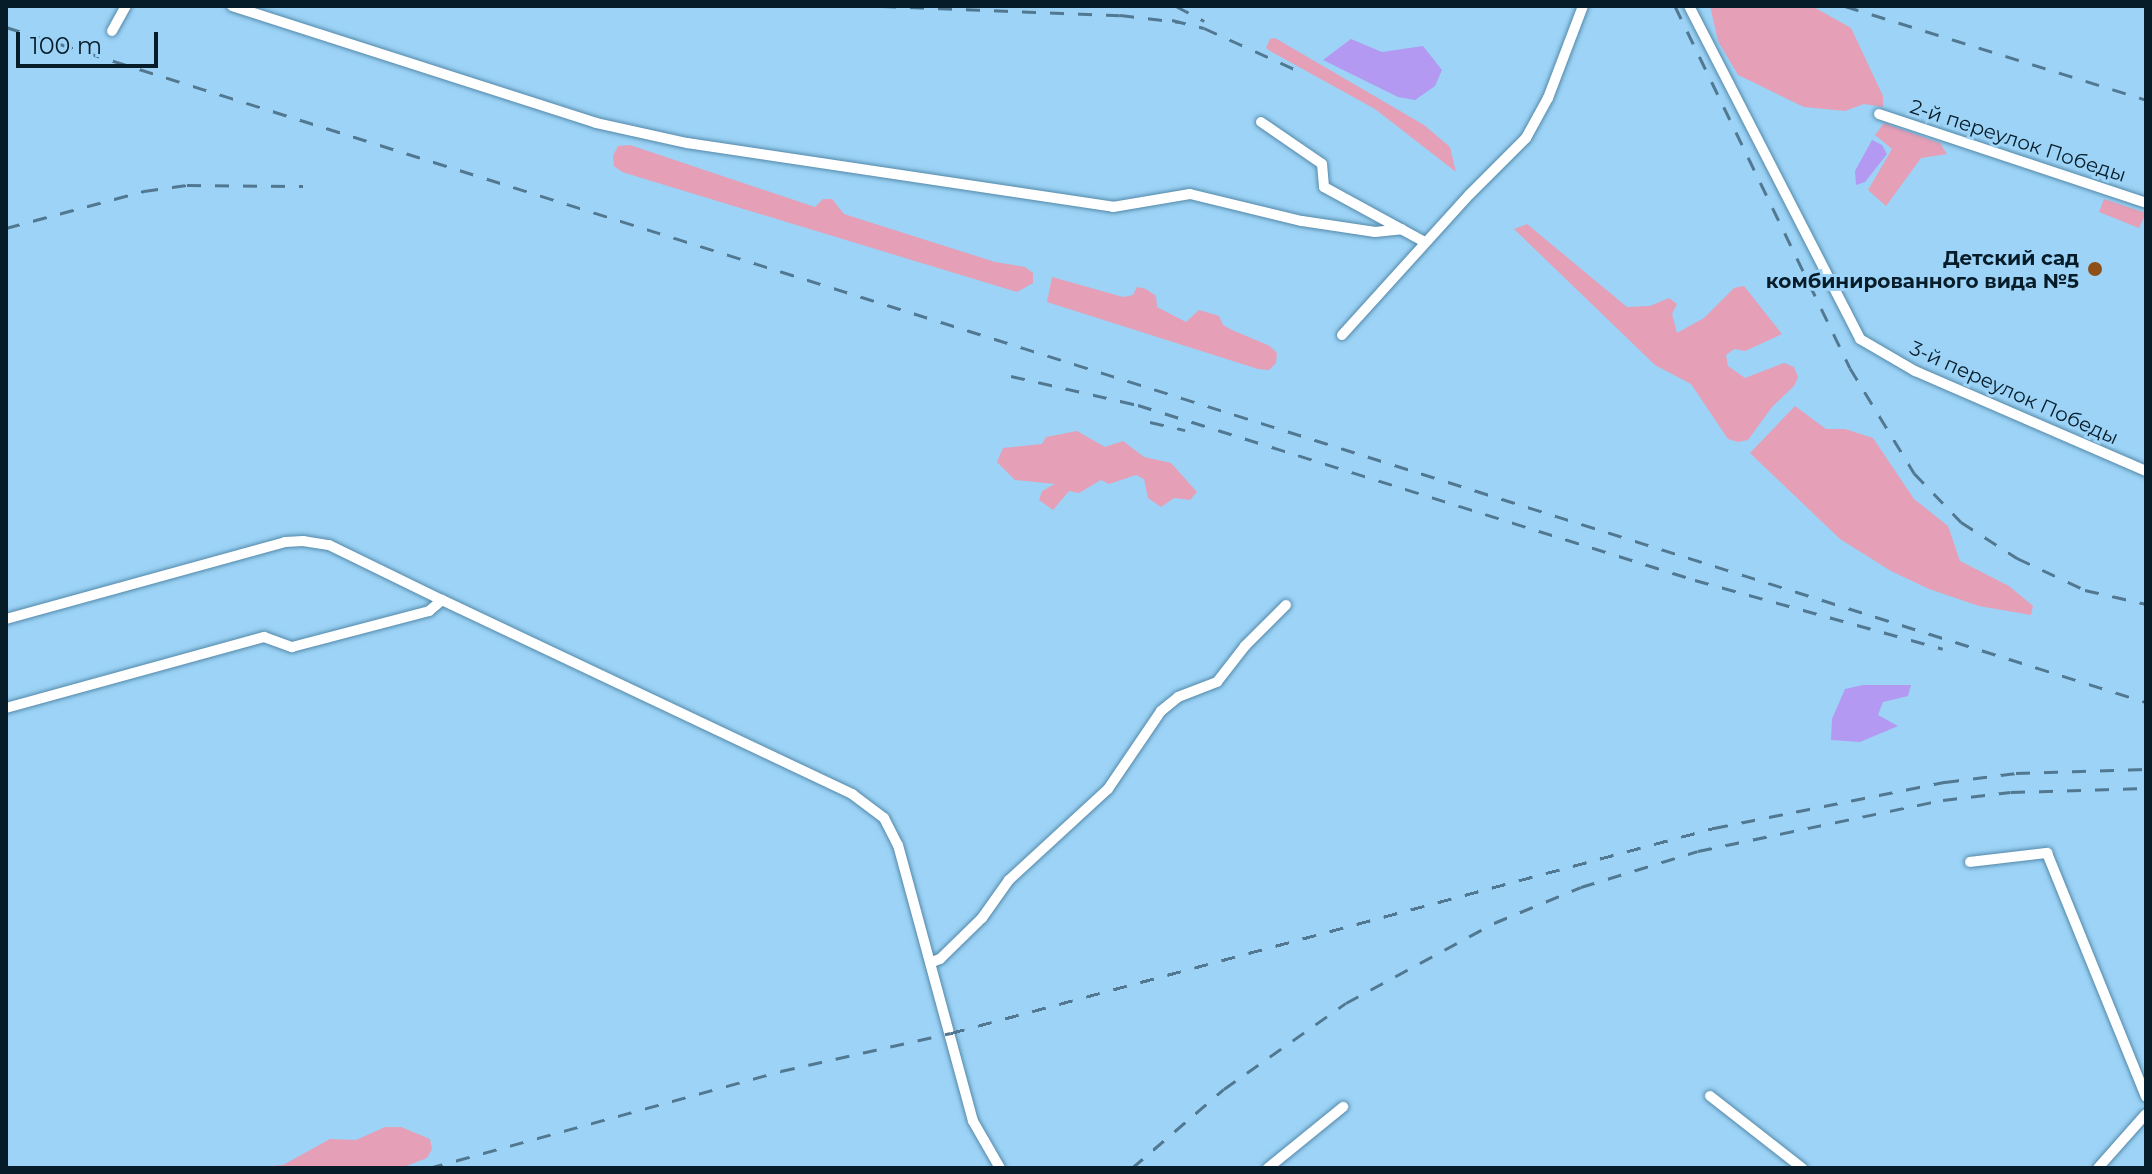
<!DOCTYPE html>
<html>
<head>
<meta charset="utf-8">
<style>
  body { margin:0 }
  #map { position:relative; width:2152px; height:1174px; overflow:hidden; background:#9cd3f6; font-family:Montserrat,sans-serif }
  div>[style] { position:absolute }
  [style*='--x'] { left:calc(var(--x)*1px); top:calc(var(--y)*1px); width:calc(var(--w)*1px); rotate:calc(var(--a)*1deg) }
  .green>* { inset:0; background:#e59fb7 }
  .water>* { inset:0; background:#b399f1 }
  .roads { filter:drop-shadow(0 0 2px #5489a9) drop-shadow(0 0 2px #5489a9) }
  .street>* { height:10px; margin:-5px; padding:0 5px; transform-origin:5px; border-radius:5px; background:#fff }
  .rail>* { height:3px; margin-top:-1.5px; transform-origin:0; background:repeating-linear-gradient(90deg,#517890 0 14px,transparent 0 28px) }
  .dots>* { width:22px; height:22px; translate:-50% -50%; box-sizing:border-box; border:4px solid #9cd3f6; border-radius:50% }
  span { translate:-50% -50%; white-space:nowrap; text-align:center; line-height:1.15; -webkit-text-stroke:6px #9cd3f6; paint-order:stroke }
  .street-label { font-size:20px; color:#061c29 }
  .poi-label { font-size:20px; color:#061c29; font-weight:700 }
  .right { translate:-100% -50%; text-align:right }
  .frame { position:absolute; inset:0; border:8px solid #061c29; pointer-events:none }
  .scale { position:absolute; left:16px; top:32px; width:142px; height:36px; box-sizing:border-box; border:4px solid #061c29; border-top:0; padding-left:10px; font-size:24px; line-height:28px; white-space:nowrap; color:#061c29; -webkit-text-stroke:6px #9cd3f6; paint-order:stroke }
</style>
</head>
<body>
<div id="map">
  <div class="green">
    <i style="clip-path:polygon(1710px 6px,1812px 6px,1851px 28px,1883px 96px,1883px 107px,1864px 104px,1845px 111px,1804px 107px,1738px 75px,1718px 41px)"></i>
    <i style="clip-path:polygon(1275px 38px,1424px 125px,1450px 147px,1456px 172px,1375px 109px,1270px 51px,1266px 48px,1270px 39px)"></i>
    <i style="clip-path:polygon(1884px 123px,1940px 143px,1947px 154px,1921px 158px,1886px 206px,1868px 190px,1892px 149px,1875px 135px)"></i>
    <i style="clip-path:polygon(630px 145px,815px 207px,823px 199px,832px 199px,844px 214px,995px 262px,1025px 267px,1033px 273px,1033px 283px,1017px 292px,622px 172px,614px 166px,613px 156px,618px 146px)"></i>
    <i style="clip-path:polygon(2104px 199px,2146px 213px,2139px 228px,2099px 212px)"></i>
    <i style="clip-path:polygon(1527px 224px,1627px 307px,1650px 306px,1669px 298px,1677px 304px,1672px 314px,1677px 333px,1704px 318px,1734px 288px,1744px 286px,1782px 334px,1745px 351px,1734px 349px,1726px 355px,1728px 366px,1745px 378px,1784px 363px,1794px 367px,1798px 377px,1794px 386px,1772px 407px,1748px 440px,1738px 442px,1728px 439px,1691px 384px,1655px 365px,1514px 229px)"></i>
    <i style="clip-path:polygon(1052px 277px,1123px 297px,1133px 295px,1137px 287px,1146px 289px,1156px 296px,1157px 307px,1186px 322px,1199px 310px,1219px 316px,1223px 325px,1232px 330px,1270px 346px,1277px 353px,1276px 363px,1269px 370px,1258px 369px,1047px 302px)"></i>
    <i style="clip-path:polygon(1795px 406px,1826px 429px,1845px 429px,1873px 438px,1914px 499px,1948px 526px,1960px 561px,2009px 586px,2033px 606px,2031px 615px,1979px 606px,1929px 589px,1891px 571px,1840px 539px,1750px 453px)"></i>
    <i style="clip-path:polygon(1077px 431px,1105px 447px,1123px 441px,1144px 457px,1171px 463px,1197px 492px,1190px 500px,1174px 498px,1161px 507px,1148px 498px,1144px 479px,1136px 475px,1109px 484px,1101px 480px,1079px 493px,1069px 491px,1053px 510px,1039px 500px,1042px 491px,1055px 484px,1015px 480px,997px 462px,1003px 448px,1042px 444px,1046px 437px)"></i>
    <i style="clip-path:polygon(385px 1127px,401px 1127px,430px 1139px,432px 1149px,427px 1158px,401px 1168px,249px 1168px,283px 1165px,330px 1139px,356px 1140px)"></i>
  </div>
  <div class="water">
    <i style="clip-path:polygon(1351px 39px,1382px 52px,1423px 46px,1442px 70px,1435px 86px,1415px 100px,1398px 97px,1323px 60px)"></i>
    <i style="clip-path:polygon(1872px 140px,1882px 145px,1887px 154px,1865px 182px,1856px 185px,1855px 171px)"></i>
    <i style="clip-path:polygon(1863px 685px,1911px 685px,1908px 696px,1883px 702px,1878px 715px,1898px 726px,1860px 742px,1831px 740px,1832px 719px,1845px 689px)"></i>
  </div>
  <div class="roads">
    <div class="street">
      <i style="--x:232;--y:6;--w:382;--a:17.8"></i>
      <i style="--x:596;--y:123;--w:93;--a:12.4"></i>
      <i style="--x:687;--y:143;--w:431;--a:8.5"></i>
      <i style="--x:1113;--y:207;--w:78;--a:-9.6"></i>
      <i style="--x:1190;--y:194;--w:115;--a:13.6"></i>
      <i style="--x:1302;--y:221;--w:74;--a:8.6"></i>
      <i style="--x:1375;--y:232;--w:27;--a:-6"></i>
      <i style="--x:1689;--y:6;--w:374;--a:62.8"></i>
      <i style="--x:1860;--y:339;--w:64;--a:30.2"></i>
      <i style="--x:1915;--y:371;--w:252;--a:23.4"></i>
      <i style="--x:112;--y:31;--w:29;--a:-61"></i>
      <i style="--x:1879;--y:114;--w:281;--a:18.4"></i>
      <i style="--x:1261;--y:122;--w:74;--a:34.5"></i>
      <i style="--x:1322;--y:164;--w:23;--a:85"></i>
      <i style="--x:1324;--y:187;--w:115;--a:28.6"></i>
      <i style="--x:1342;--y:335;--w:190;--a:-47.8"></i>
      <i style="--x:1470;--y:194;--w:79;--a:-45"></i>
      <i style="--x:1526;--y:138;--w:46;--a:-61.2"></i>
      <i style="--x:1548;--y:98;--w:98;--a:-69.2"></i>
      <i style="--x:6;--y:619;--w:289;--a:-15.4"></i>
      <i style="--x:285;--y:542;--w:18;--a:-3"></i>
      <i style="--x:303;--y:541;--w:26;--a:9"></i>
      <i style="--x:329;--y:545;--w:126;--a:26"></i>
      <i style="--x:6;--y:708;--w:268;--a:-15.4"></i>
      <i style="--x:264;--y:637;--w:30;--a:20"></i>
      <i style="--x:292;--y:647;--w:142;--a:-14.7"></i>
      <i style="--x:429;--y:611;--w:17;--a:-40"></i>
      <i style="--x:442;--y:600;--w:454;--a:25.3"></i>
      <i style="--x:852;--y:794;--w:40;--a:37"></i>
      <i style="--x:884;--y:818;--w:30;--a:63"></i>
      <i style="--x:898;--y:845;--w:286;--a:74.8"></i>
      <i style="--x:973;--y:1121;--w:54;--a:60.1"></i>
      <i style="--x:1970;--y:862;--w:78;--a:-6.7"></i>
      <i style="--x:2047;--y:853;--w:263;--a:67.9"></i>
      <i style="--x:932;--y:962;--w:9;--a:-21"></i>
      <i style="--x:940;--y:959;--w:59;--a:-44.3"></i>
      <i style="--x:982;--y:918;--w:47;--a:-54.6"></i>
      <i style="--x:1009;--y:880;--w:134;--a:-42.6"></i>
      <i style="--x:1108;--y:789;--w:94;--a:-55.8"></i>
      <i style="--x:1161;--y:711;--w:22;--a:-39"></i>
      <i style="--x:1178;--y:697;--w:42;--a:-21"></i>
      <i style="--x:1217;--y:682;--w:46;--a:-52.1"></i>
      <i style="--x:1245;--y:646;--w:58;--a:-45"></i>
      <i style="--x:1710;--y:1096;--w:117;--a:38"></i>
      <i style="--x:1268;--y:1168;--w:97;--a:-39.1"></i>
      <i style="--x:2098;--y:1168;--w:72;--a:-48.4"></i>
    </div>
  </div>
  <div class="rail">
    <i style="--x:882;--y:6;--w:238;--a:2.2"></i>
    <i style="--x:1120;--y:15;--w:60;--a:6.7"></i>
    <i style="--x:1176;--y:6;--w:32;--a:28"></i>
    <i style="--x:1675;--y:6;--w:402;--a:64.2"></i>
    <i style="--x:1850;--y:368;--w:123;--a:58.6"></i>
    <i style="--x:1914;--y:473;--w:68;--a:46.2"></i>
    <i style="--x:1961;--y:522;--w:67;--a:32.7"></i>
    <i style="--x:2017;--y:558;--w:75;--a:25.2"></i>
    <i style="--x:2085;--y:590;--w:63;--a:12.9"></i>
    <i style="--x:1845;--y:6;--w:315;--a:17.3"></i>
    <i style="--x:1172;--y:20;--w:33;--a:14"></i>
    <i style="--x:1204;--y:28;--w:109;--a:24.4"></i>
    <i style="--x:6;--y:27;--w:2244;--a:17.51"></i>
    <i style="--x:6;--y:228;--w:143;--a:-15"></i>
    <i style="--x:144;--y:191;--w:43;--a:-7.9"></i>
    <i style="--x:187;--y:185;--w:116;--a:0.5"></i>
    <i style="--x:1011;--y:376;--w:130;--a:12.9"></i>
    <i style="--x:1138;--y:405;--w:584;--a:17.44"></i>
    <i style="--x:1695;--y:580;--w:257;--a:15.5"></i>
    <i style="--x:1150;--y:422;--w:36;--a:13"></i>
    <i style="--x:429;--y:1168;--w:365;--a:-15.4"></i>
    <i style="--x:781;--y:1071;--w:174;--a:-12.6"></i>
    <i style="--x:951;--y:1033;--w:790;--a:-15.04"></i>
    <i style="--x:1714;--y:828;--w:236;--a:-11.3"></i>
    <i style="--x:1945;--y:782;--w:72;--a:-7.2"></i>
    <i style="--x:2016;--y:773;--w:130;--a:-1.8"></i>
    <i style="--x:1132;--y:1168;--w:121;--a:-40.7"></i>
    <i style="--x:1224;--y:1089;--w:149;--a:-35.2"></i>
    <i style="--x:1346;--y:1003;--w:168;--a:-28.4"></i>
    <i style="--x:1494;--y:923;--w:94;--a:-22.5"></i>
    <i style="--x:1581;--y:887;--w:122;--a:-17.1"></i>
    <i style="--x:1698;--y:851;--w:250;--a:-11.8"></i>
    <i style="--x:1943;--y:800;--w:68;--a:-6.7"></i>
    <i style="--x:2011;--y:792;--w:135;--a:-1.7"></i>
  </div>
  <div class="dots">
    <i style="left:2095px;top:269px;background:#8f5018"></i>
  </div>
  <div class="street-label">
    <span style="left:2018px;top:141px;rotate:18deg">2-й переулок Победы</span>
    <span style="left:2014px;top:393px;rotate:24deg">3-й переулок Победы</span>
  </div>
  <div class="poi-label">
    <span class="right" style="left:2079px;top:270px">Детский сад<br>комбинированного вида №5</span>
  </div>
  <div class="frame"></div>
  <div class="scale">100 m</div>
</div>
</body>
</html>
